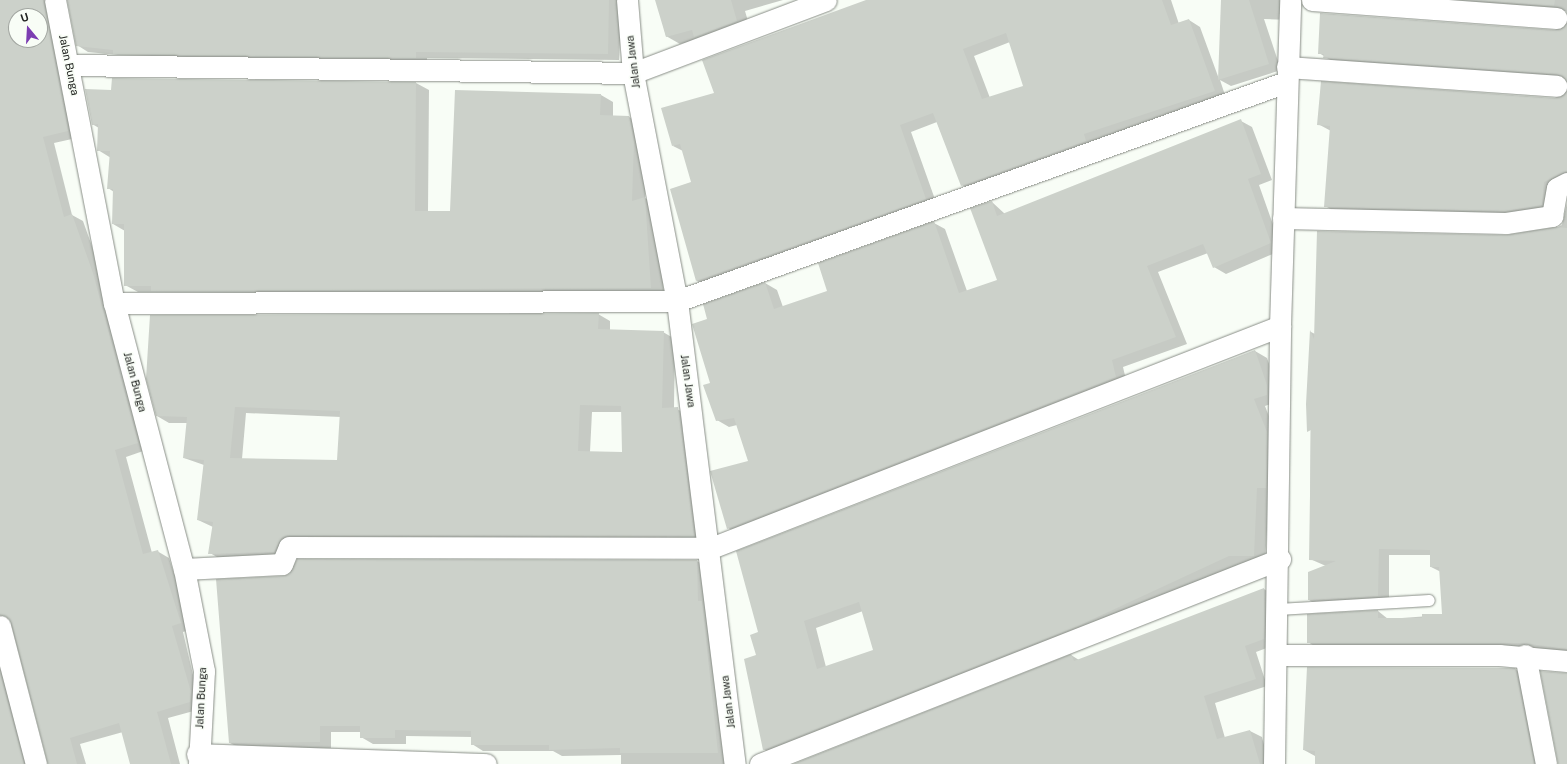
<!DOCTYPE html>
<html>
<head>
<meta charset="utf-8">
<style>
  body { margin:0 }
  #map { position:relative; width:1567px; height:764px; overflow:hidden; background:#f8fdf6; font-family:"Public Sans",sans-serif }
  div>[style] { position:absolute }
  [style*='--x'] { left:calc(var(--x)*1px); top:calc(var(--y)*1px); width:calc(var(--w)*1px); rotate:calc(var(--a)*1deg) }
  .shadow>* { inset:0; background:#0003 }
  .building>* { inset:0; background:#ccd1ca }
  .roads { filter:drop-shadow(0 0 1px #898e87) drop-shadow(0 0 1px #898e87) }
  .lane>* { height:11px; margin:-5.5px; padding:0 5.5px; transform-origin:5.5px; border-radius:5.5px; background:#fff }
  .street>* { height:21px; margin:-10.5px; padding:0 10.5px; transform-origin:10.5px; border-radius:10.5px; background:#fff }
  span { translate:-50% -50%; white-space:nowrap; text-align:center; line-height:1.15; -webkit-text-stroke:3px #f8fdf6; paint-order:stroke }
  .street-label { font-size:11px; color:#212321 }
  .north { position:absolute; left:8px; top:8px; width:40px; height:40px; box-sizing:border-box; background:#f8fdf6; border:1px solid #a2a6a1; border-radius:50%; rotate:342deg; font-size:11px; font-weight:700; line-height:16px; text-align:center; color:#212321 }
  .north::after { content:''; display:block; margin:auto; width:14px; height:18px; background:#7c3db2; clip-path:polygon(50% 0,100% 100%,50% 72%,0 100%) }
</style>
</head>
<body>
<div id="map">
  <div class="shadow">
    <i style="clip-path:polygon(evenodd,0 0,51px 0,72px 139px,54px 143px,72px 215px,83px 221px,104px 280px,149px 449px,126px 457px,152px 553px,157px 551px,169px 558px,192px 629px,183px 632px,201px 709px,168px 718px,180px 764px,131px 764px,123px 732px,80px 744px,86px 764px,48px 764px,10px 620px,2px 624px,0 634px,0 0,16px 16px,40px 16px,40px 40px,16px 40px,16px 16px)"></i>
    <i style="clip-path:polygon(77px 0,622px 0,619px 60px,427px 58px,427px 64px,118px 55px,88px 52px,77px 45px)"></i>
    <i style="clip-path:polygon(657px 0,783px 0,745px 11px,750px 28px,680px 44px,666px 36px)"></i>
    <i style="clip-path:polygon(evenodd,871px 0,1171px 0,1179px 24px,1189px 20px,1200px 27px,1219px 79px,1222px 0,1292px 0,1289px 20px,1264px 19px,1281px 70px,1231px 86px,1220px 80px,1226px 98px,974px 192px,962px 185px,937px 122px,911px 132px,937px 205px,709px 287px,697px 281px,671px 190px,693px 183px,683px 151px,673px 146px,716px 93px,871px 0,1010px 42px,1025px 87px,990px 98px,974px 56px,1010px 42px)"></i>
    <i style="clip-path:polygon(1411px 0,1567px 0,1567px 14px,1566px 11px)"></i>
    <i style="clip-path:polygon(1567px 24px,1567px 82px,1335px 63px,1319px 53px,1555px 31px)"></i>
    <i style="clip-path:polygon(416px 83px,429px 90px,428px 212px,451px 212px,601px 95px,613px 102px,613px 116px,629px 117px,642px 124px,647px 150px,645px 198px,657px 205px,664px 295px,138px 292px,125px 285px,125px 231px,113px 224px,114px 192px,108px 188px,111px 158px,98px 150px,99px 128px,92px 124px,112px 91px)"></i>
    <i style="clip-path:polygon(1567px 92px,1567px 181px,1552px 211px,1517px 217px,1336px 212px,1325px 206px,1331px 131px,1318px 124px,1555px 99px)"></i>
    <i style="clip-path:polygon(1241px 121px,1252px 127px,1272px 180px,1259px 185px,1282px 250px,1226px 274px,1214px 267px,1208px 253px,1158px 272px,1187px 344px,1123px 367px,1127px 384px,740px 535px,728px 528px,749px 462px,737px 425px,729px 427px,717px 420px,709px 320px,765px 283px,777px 290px,783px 307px,828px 292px,934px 223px,945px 229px,967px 291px,999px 281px,992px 202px,1005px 214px)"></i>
    <i style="clip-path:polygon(1567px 203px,1567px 653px,1319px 649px,1308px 642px,1378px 611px,1388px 619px,1443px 615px,1441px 572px,1431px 567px,1431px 555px,1389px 555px,1389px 602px,1319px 606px,1309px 600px,1326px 566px,1310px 559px,1311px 332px,1315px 334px,1506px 236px,1554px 229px,1562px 225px)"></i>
    <i style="clip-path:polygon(evenodd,598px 314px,610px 321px,610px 330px,663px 332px,675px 339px,674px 408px,690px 415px,706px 542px,302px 541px,286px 559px,222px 560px,210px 553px,213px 527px,198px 520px,204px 465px,184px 458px,188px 423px,169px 423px,157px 416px,598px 314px,592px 412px,622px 412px,623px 453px,590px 452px,592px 412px,598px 314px,246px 413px,341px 417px,338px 461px,242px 459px,246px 413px)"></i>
    <i style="clip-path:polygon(evenodd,1255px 351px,1267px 358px,1279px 392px,1279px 401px,1265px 406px,1278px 440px,1269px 494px,1265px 563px,1242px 563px,1090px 632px,775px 756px,763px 749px,759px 633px,1255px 351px,863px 611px,875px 651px,826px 667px,816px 628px,863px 611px)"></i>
    <i style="clip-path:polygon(298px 560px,697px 561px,708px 568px,729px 764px,621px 764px,621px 755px,562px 756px,553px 751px,483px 751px,472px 744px,472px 737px,406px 736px,406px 744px,373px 744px,361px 737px,361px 732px,331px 732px,331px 748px,242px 749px,230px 743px,283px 577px,290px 574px)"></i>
    <i style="clip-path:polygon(1264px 589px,1275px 596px,1275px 645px,1256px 652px,1267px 686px,1215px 703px,1225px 738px,1250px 731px,1262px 737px,1269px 764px,797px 764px,1071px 655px,1079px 660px)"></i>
    <i style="clip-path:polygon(0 638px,33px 764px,0 764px)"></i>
    <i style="clip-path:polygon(1515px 669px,1526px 676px,1543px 764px,1361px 764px,1370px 761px,1315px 756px,1304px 750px)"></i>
  </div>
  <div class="building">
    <i style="clip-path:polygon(evenodd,0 0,43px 0,68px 131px,43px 137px,64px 217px,72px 214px,93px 273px,138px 443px,115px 450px,143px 554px,158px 550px,181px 623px,172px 626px,191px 692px,190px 702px,157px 712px,171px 764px,130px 764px,119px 723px,70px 738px,77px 764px,48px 764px,12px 623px,0 614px,0 0,16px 16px,40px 16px,40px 40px,16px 40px,16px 16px)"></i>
    <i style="clip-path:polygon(67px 0,609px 0,608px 54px,416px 52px,416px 58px,113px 54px,113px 50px,76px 46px)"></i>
    <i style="clip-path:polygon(655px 0,731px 0,737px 21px,694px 37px,692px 30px,666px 37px)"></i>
    <i style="clip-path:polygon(evenodd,866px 0,1162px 0,1171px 25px,1189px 19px,1215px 91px,1084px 134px,1086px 141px,961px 186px,933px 113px,900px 125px,926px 199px,696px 281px,670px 189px,691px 182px,680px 144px,672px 146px,661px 108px,714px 93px,702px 60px,866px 0,1006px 33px,1023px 86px,982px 99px,963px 49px,1006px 33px)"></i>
    <i style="clip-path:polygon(1221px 0,1249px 0,1269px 64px,1218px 80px)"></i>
    <i style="clip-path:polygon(1475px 0,1555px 0,1554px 6px)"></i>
    <i style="clip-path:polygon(1320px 13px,1555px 30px,1567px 22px,1567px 82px,1557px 74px,1323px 58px,1324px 54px,1318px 54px)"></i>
    <i style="clip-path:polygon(112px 78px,416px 82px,415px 211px,450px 211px,455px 90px,601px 94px,600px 115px,629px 116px,634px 142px,632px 201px,645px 197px,651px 288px,151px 291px,151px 286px,124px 286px,124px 224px,112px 224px,113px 189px,107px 189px,110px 151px,97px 151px,98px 124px,92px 125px,85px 89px,111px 90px)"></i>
    <i style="clip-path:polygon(1321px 81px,1555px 98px,1567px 90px,1567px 171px,1544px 182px,1542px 205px,1505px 211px,1324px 207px,1330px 126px,1317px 125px)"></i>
    <i style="clip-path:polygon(1241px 119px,1261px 174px,1248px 179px,1271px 243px,1213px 268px,1203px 244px,1147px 266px,1176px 337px,1112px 360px,1116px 377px,727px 529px,710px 471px,748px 461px,734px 418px,716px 421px,703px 385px,710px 383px,692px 324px,707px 319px,703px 304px,765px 282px,774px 309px,827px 291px,818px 263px,934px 221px,959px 293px,997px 280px,970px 208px,992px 201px,997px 216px)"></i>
    <i style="clip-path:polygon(1556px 227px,1567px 228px,1567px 649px,1523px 643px,1307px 643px,1307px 614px,1378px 610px,1378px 618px,1422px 618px,1422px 614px,1442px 614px,1439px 567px,1430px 567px,1430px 550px,1379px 549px,1378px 596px,1308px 600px,1308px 572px,1336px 561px,1309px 560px,1311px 430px,1307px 432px,1306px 404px,1310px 330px,1314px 339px,1317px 231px,1506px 235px)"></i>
    <i style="clip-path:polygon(evenodd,599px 313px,598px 329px,664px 331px,662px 408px,678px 407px,694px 536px,289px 535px,282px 537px,274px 552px,208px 554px,213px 522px,197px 520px,204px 460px,183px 458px,187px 417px,156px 416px,146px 379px,150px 315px,599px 313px,580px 405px,621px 406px,622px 452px,578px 451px,580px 405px,599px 313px,235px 407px,340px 411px,337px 460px,230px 458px,235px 407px)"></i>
    <i style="clip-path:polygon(evenodd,1255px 350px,1267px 385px,1267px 395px,1254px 399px,1267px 432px,1266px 488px,1257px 488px,1254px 556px,1229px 556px,1078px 626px,763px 750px,744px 659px,756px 655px,750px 635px,758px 632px,736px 551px,1255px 350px,859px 602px,873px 650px,817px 669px,804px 621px,859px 602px)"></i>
    <i style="clip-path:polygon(297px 559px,697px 560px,698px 601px,702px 601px,718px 753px,620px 753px,620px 748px,549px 750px,549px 745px,471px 745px,471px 731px,395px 730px,395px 738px,360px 738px,360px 726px,320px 726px,320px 742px,229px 743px,216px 579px,283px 576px,289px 574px)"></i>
    <i style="clip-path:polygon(1264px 588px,1264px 639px,1245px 646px,1256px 679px,1204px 696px,1217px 739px,1250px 730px,1260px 764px,793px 764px,1071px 654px,1074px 661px)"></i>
    <i style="clip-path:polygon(1307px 667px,1515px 668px,1534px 764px,1315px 764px,1315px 751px,1303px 750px)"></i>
    <i style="clip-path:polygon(1540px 671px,1567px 673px,1567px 764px,1558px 764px)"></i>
    <i style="clip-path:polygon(0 674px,24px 764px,0 764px)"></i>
  </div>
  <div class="roads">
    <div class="lane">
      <i style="--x:1278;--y:609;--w:151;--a:-3.4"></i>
    </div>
    <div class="street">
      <i style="--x:55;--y:0;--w:309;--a:79"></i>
      <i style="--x:114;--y:303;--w:275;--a:75.3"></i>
      <i style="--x:184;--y:569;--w:104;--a:78.9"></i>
      <i style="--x:204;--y:671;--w:93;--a:93.1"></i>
      <i style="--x:627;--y:0;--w:73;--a:85.3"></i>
      <i style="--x:633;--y:73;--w:232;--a:79.1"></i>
      <i style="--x:677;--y:301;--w:467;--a:82.9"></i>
      <i style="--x:1312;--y:0;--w:245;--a:4.2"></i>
      <i style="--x:70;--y:65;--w:563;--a:0.81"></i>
      <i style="--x:633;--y:73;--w:206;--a:-20.7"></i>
      <i style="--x:1287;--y:67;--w:270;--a:4"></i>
      <i style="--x:1283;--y:218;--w:223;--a:1.3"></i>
      <i style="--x:1506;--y:223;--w:47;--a:-8.7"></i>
      <i style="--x:1552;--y:216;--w:28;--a:-80"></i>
      <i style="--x:1557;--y:188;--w:11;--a:-27"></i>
      <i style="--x:114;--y:303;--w:563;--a:-0.2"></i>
      <i style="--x:677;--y:301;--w:647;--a:-19.78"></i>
      <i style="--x:184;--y:569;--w:98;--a:-2.9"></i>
      <i style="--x:282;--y:564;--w:18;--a:-68"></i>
      <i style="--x:289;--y:547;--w:422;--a:0.1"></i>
      <i style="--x:711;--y:548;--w:611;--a:-21.31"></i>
      <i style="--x:0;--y:626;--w:143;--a:75.4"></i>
      <i style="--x:1277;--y:655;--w:222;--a:0"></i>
      <i style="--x:1499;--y:655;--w:68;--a:5"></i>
      <i style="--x:1525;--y:655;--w:111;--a:79.1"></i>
      <i style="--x:197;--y:754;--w:289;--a:2"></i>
      <i style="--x:760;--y:764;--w:559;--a:-21.52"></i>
      <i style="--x:1274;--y:764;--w:438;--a:-89.2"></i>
      <i style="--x:1280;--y:326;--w:326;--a:-88.2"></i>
    </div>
  </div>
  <div class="street-label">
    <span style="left:633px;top:62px;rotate:-97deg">Jalan Jawa</span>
    <span style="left:69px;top:65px;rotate:78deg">Jalan Bunga</span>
    <span style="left:688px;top:381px;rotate:82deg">Jalan Jawa</span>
    <span style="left:135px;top:382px;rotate:75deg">Jalan Bunga</span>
    <span style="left:201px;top:698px;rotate:-87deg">Jalan Bunga</span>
    <span style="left:728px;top:702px;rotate:-97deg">Jalan Jawa</span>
  </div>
  <div class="north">U</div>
</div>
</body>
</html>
